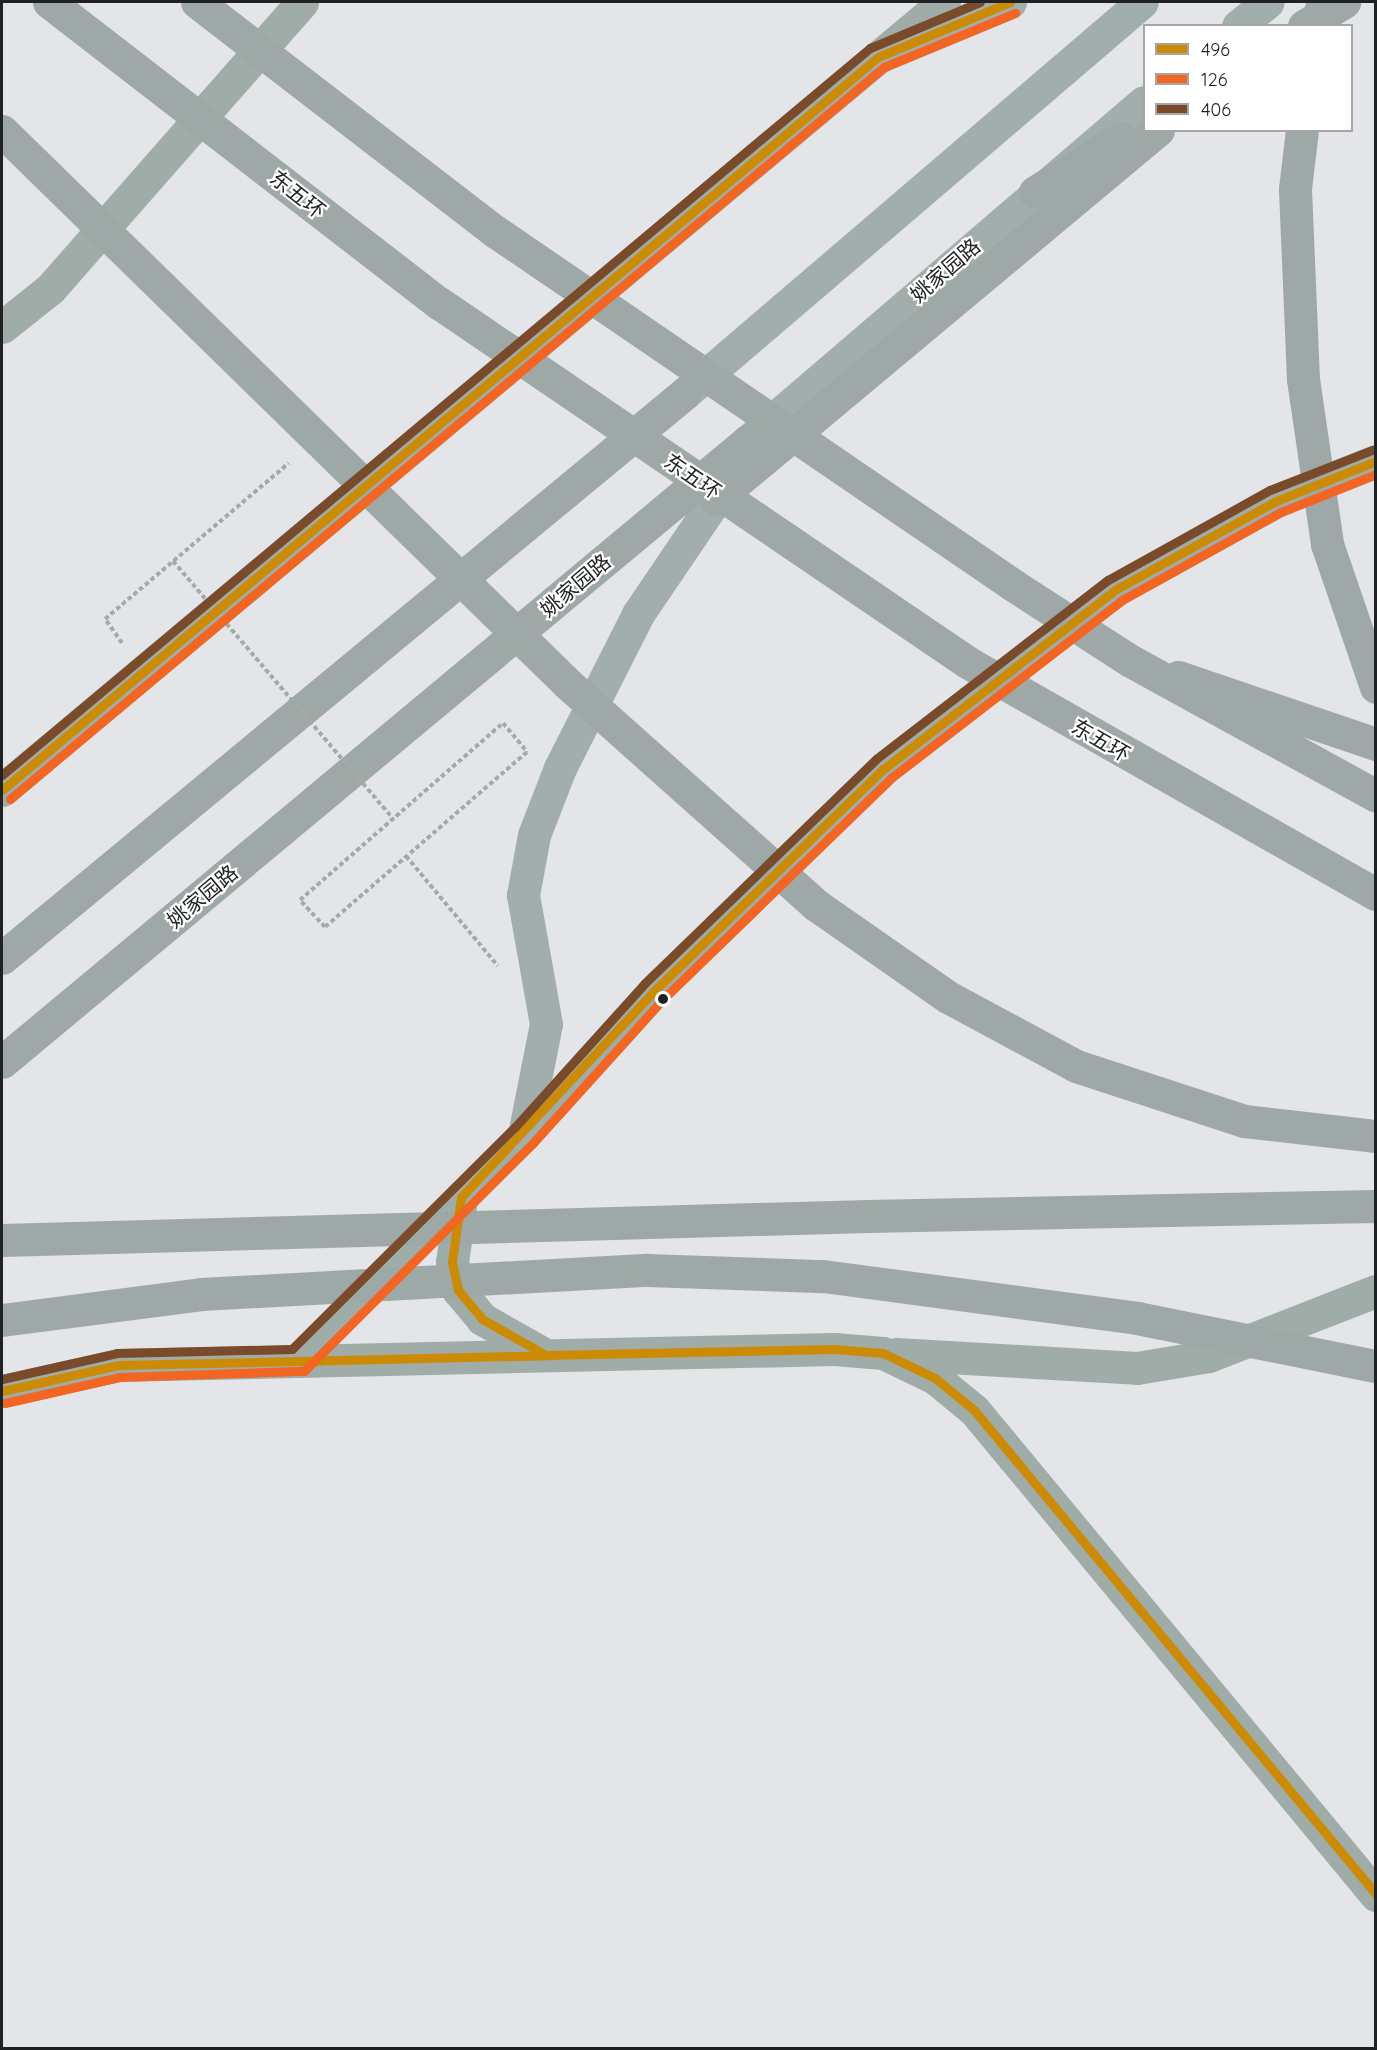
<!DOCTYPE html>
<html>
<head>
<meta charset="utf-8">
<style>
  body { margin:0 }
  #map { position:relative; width:1377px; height:2050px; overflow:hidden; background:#e3e5e8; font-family:Quicksand,"Noto Sans SC",sans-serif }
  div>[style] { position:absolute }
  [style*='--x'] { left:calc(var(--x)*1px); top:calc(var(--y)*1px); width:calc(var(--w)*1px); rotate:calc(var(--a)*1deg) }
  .path>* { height:4px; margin-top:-2px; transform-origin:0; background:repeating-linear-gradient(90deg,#a3aba9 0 4.5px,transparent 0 7.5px) }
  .minor>* { height:33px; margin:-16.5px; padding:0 16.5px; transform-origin:16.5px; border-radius:16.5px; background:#a0aca7 }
  .tertiary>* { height:33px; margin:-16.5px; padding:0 16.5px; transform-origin:16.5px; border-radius:16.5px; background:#a0aca7 }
  .primary>* { height:33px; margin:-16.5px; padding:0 16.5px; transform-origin:16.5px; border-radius:16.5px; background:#a2aeac }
  .motorway>* { height:33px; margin:-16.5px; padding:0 16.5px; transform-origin:16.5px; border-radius:16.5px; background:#9ea9a7 }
  .path-bridge>* { height:4px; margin-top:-2px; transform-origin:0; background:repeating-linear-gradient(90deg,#a3aba9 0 4.5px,transparent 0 7.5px) }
  .motorway-bridge>* { height:33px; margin:-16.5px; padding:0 16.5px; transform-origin:16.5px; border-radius:16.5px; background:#9ea9a7 }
  .bus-1>* { height:9px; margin:-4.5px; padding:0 4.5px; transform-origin:4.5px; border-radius:4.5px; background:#cc8b07 }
  .bus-2>* { height:9px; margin:-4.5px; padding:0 4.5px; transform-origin:4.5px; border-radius:4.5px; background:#f26522 }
  .bus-3>* { height:9px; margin:-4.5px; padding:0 4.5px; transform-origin:4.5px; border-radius:4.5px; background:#7a4b2a }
  .dots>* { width:16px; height:16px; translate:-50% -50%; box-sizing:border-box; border:3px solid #fff; border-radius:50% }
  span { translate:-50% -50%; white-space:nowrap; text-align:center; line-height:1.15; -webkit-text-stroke:4.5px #fff; paint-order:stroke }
  .street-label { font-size:21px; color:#1f2122 }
  .frame { position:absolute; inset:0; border:3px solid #1f2122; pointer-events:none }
  .legend { position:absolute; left:1143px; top:24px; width:210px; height:108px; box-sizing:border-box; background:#fff; border:2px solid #a5a6a7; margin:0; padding:8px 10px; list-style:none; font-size:18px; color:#1f2122 }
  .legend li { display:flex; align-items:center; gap:12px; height:30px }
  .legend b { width:30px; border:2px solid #a5a6a7 }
</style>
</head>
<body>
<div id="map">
  <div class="path">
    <i style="--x:122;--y:643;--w:29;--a:-125"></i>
    <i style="--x:105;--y:619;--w:241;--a:-40.3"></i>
    <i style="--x:503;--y:723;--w:38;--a:50"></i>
    <i style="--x:527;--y:752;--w:267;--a:139.1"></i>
    <i style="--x:325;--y:927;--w:37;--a:-133"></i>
    <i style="--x:300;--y:900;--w:269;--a:-41.1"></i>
    <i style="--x:406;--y:856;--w:143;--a:50.1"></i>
  </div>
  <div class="minor">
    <i style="--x:2;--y:327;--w:61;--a:-38.4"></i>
    <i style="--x:50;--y:289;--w:382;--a:-48.7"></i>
    <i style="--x:896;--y:1354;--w:241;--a:3.3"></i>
    <i style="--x:1137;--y:1368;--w:73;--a:-9.5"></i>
    <i style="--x:1209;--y:1356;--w:179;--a:-21.3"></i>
    <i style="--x:297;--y:1361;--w:537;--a:-1.28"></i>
    <i style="--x:834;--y:1349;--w:49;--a:4.7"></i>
    <i style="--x:883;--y:1353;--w:58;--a:25.7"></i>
    <i style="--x:935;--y:1378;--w:50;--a:39.4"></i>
    <i style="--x:974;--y:1410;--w:61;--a:50.3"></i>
    <i style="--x:1013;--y:1457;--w:569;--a:50.35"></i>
  </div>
  <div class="tertiary">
    <i style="--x:2;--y:790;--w:1228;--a:-39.91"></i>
    <i style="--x:461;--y:1199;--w:64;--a:98.1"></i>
    <i style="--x:452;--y:1262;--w:29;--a:78"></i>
    <i style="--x:458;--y:1290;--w:38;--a:50"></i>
    <i style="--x:482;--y:1319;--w:73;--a:29.4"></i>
    <i style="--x:2;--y:1391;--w:119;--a:-12.6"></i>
    <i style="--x:118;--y:1365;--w:179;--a:-1.3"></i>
    <i style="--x:297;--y:1361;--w:320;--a:-44.9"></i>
    <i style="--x:524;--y:1135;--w:193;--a:-47.9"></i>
    <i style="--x:653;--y:992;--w:320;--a:-44.1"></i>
    <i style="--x:883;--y:769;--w:293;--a:-37.7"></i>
    <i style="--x:1115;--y:590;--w:184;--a:-28.9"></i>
    <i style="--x:1276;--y:501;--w:108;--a:-21.8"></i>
  </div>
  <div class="primary">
    <i style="--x:1238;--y:26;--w:38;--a:-39"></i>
    <i style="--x:878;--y:57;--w:143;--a:-22.6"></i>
    <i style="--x:685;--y:393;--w:601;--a:-40.55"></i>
    <i style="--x:524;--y:1135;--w:113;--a:-78.8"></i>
    <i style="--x:546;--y:1024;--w:131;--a:-100.1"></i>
    <i style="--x:523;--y:895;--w:61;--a:-79.6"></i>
    <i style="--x:534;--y:835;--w:72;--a:-68.8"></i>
    <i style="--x:560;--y:768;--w:173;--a:-63.1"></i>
    <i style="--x:638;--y:614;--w:139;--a:-55.9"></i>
    <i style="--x:716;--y:499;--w:66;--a:-61.1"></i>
    <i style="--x:748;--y:441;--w:521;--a:-40.57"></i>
  </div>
  <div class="motorway">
    <i style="--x:1304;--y:26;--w:47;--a:-31"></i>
    <i style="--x:1035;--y:192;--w:102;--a:-31.8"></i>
    <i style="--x:716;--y:499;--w:576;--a:-39.86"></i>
    <i style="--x:1178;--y:677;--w:209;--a:18.7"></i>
    <i style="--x:816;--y:905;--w:161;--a:34.9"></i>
    <i style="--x:948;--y:997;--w:145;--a:28.3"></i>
    <i style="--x:1076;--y:1066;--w:177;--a:18.1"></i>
    <i style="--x:1244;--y:1121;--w:133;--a:6.5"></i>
    <i style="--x:2;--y:958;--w:885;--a:-39.59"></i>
    <i style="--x:2;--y:1062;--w:971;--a:-39.78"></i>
    <i style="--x:868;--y:1216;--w:508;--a:-1.13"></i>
  </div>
  <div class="path-bridge">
    <i style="--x:173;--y:561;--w:339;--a:49.5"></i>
  </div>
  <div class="motorway-bridge">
    <i style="--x:49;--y:2;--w:493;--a:37.7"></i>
    <i style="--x:439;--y:303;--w:638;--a:34.21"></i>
    <i style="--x:967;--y:662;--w:470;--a:29.6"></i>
    <i style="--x:197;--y:2;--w:377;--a:37.6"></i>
    <i style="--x:496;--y:232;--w:626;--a:34.32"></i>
    <i style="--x:1013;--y:585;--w:138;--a:32.9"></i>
    <i style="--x:1129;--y:660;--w:282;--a:28.8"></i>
    <i style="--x:1316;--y:26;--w:25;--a:-74"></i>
    <i style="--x:1302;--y:130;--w:59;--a:96.8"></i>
    <i style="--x:1295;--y:189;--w:190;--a:87.6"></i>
    <i style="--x:1303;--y:379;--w:167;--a:81.7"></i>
    <i style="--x:1327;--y:544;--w:151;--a:71.1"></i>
    <i style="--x:2;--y:131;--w:791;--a:44.33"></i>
    <i style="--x:568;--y:684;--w:332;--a:41.7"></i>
    <i style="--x:2;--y:1240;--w:866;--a:-1.59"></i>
    <i style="--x:2;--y:1320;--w:201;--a:-7.4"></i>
    <i style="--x:201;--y:1294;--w:447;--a:-3.1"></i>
    <i style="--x:647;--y:1270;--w:176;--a:2"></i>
    <i style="--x:823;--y:1276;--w:317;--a:7.6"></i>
    <i style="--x:1137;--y:1318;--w:244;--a:11.4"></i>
  </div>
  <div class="bus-1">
    <i style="--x:1376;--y:461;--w:108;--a:158.2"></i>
    <i style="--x:1276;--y:501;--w:184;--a:151.1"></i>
    <i style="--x:1115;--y:590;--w:293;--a:142.3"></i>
    <i style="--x:883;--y:769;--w:320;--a:135.9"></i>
    <i style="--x:653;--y:992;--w:281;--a:133.1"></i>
    <i style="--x:461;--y:1197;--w:66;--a:97.9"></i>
    <i style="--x:452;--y:1262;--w:29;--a:78"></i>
    <i style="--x:458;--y:1290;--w:38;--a:50"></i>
    <i style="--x:482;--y:1319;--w:73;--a:29.4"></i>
    <i style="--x:546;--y:1355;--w:288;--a:-1.2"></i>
    <i style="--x:834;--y:1349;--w:49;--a:4.7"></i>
    <i style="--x:883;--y:1353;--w:58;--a:25.7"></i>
    <i style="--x:935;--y:1378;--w:50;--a:39.4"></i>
    <i style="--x:974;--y:1410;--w:629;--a:50.29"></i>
    <i style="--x:2;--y:790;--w:1142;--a:-39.92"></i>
    <i style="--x:878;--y:57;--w:143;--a:-22.6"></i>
    <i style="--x:2;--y:1391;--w:119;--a:-12.6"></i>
    <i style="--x:118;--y:1365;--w:432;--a:-1.3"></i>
  </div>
  <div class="bus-2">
    <i style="--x:10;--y:799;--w:1140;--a:-39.95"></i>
    <i style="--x:884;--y:67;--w:142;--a:-22.4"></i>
    <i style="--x:5;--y:1403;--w:117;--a:-12.8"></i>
    <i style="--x:119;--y:1377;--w:185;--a:-1.9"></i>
    <i style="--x:304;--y:1371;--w:322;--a:-44.9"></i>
    <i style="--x:532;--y:1144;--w:194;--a:-47.9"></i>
    <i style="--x:662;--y:1000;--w:319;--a:-44.1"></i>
    <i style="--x:891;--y:778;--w:292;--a:-37.6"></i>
    <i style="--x:1122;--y:600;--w:182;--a:-29"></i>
    <i style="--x:1281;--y:512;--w:102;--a:-21.8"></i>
  </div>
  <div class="bus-3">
    <i style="--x:2;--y:775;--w:1132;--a:-39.95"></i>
    <i style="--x:870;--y:48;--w:119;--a:-22.7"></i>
    <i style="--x:2;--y:1379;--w:118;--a:-12.7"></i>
    <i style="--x:117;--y:1353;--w:175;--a:-1.3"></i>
    <i style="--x:292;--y:1349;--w:315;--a:-44.9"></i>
    <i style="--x:515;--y:1127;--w:194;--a:-47.9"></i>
    <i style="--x:645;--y:983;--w:322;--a:-44.1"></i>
    <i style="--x:876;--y:759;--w:293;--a:-37.7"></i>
    <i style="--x:1108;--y:580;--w:185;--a:-29.1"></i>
    <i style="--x:1270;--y:490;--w:110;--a:-21.4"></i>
  </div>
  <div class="dots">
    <i style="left:663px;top:999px;background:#1f2122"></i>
  </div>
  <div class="street-label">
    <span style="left:298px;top:194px;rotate:38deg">东五环</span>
    <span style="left:945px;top:270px;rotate:-41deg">姚家园路</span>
    <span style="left:693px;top:476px;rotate:34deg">东五环</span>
    <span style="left:575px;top:585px;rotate:-40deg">姚家园路</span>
    <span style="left:1101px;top:740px;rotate:30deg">东五环</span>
    <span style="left:202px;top:896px;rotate:-40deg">姚家园路</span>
  </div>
  <div class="frame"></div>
  <ul class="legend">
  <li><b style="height:8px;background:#cc8b07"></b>496</li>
  <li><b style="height:8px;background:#f26522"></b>126</li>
  <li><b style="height:8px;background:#7a4b2a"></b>406</li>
  </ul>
</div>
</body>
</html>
